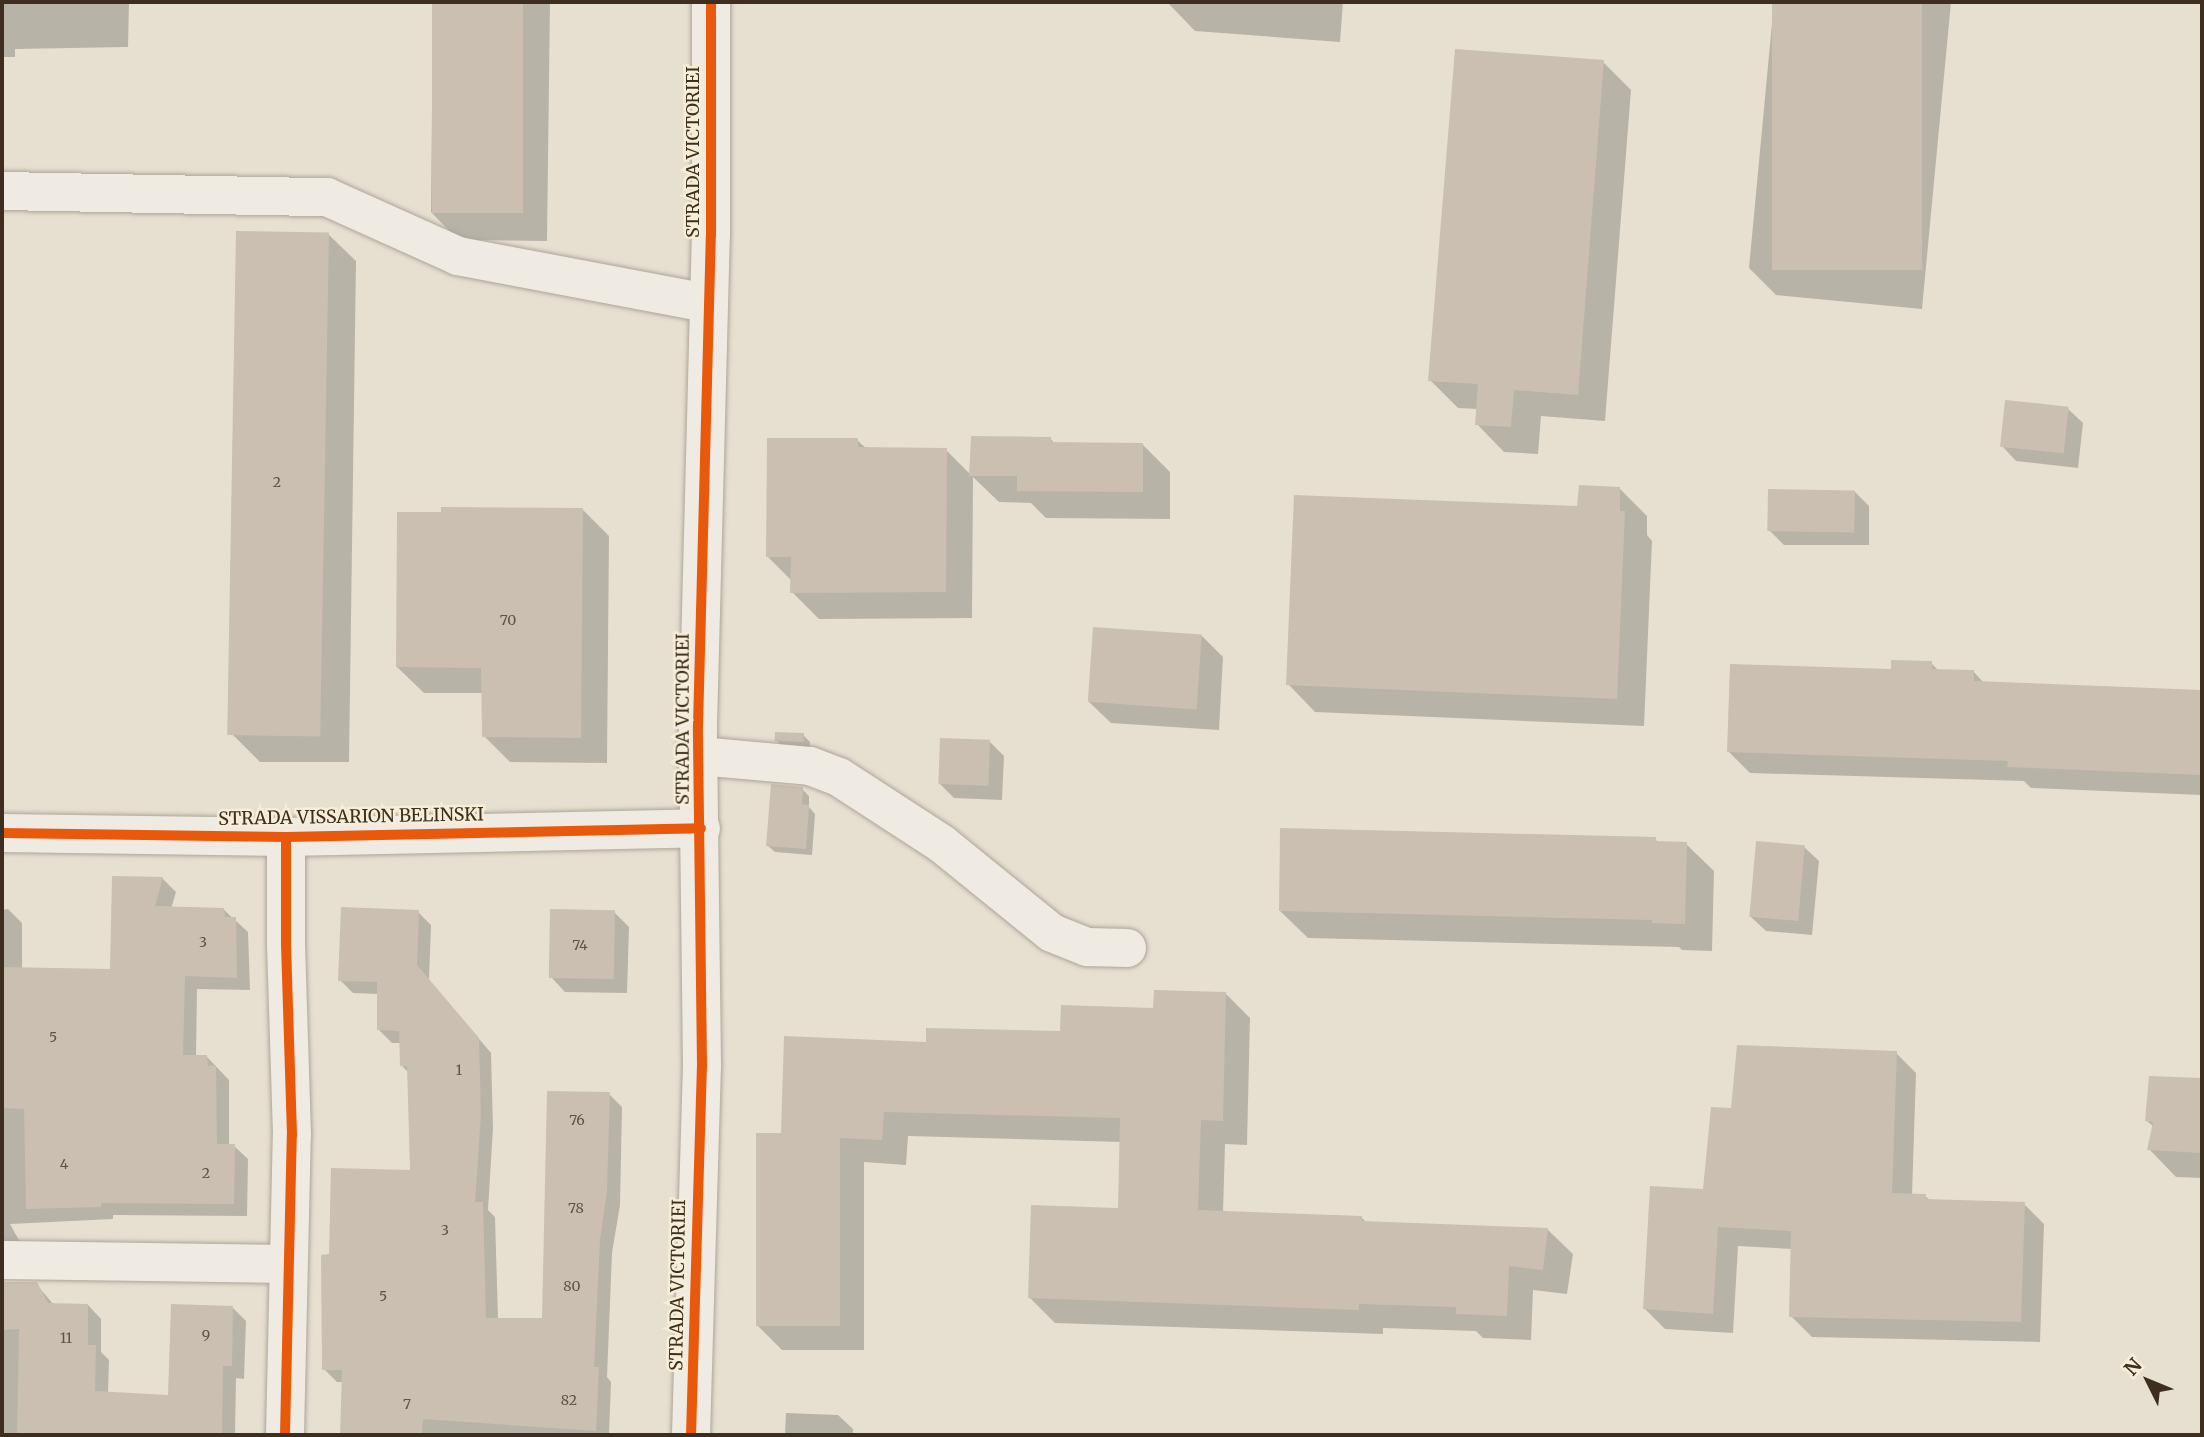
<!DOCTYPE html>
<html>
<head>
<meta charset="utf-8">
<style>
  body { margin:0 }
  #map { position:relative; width:2204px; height:1437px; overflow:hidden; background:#e7e0d1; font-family:Merriweather,serif }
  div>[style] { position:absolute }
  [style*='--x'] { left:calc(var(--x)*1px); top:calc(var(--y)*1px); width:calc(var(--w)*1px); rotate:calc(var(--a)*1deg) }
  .shadow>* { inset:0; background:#0003 }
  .building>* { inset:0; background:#cbbfb2; transform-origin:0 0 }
  .roads { filter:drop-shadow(0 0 2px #ada599) drop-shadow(0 0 2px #ada599) }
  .minor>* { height:38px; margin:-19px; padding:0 19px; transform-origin:19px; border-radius:19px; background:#efebe3 }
  .cycleway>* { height:10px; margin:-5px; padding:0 5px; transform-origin:5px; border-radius:5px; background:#e8590c }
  span { translate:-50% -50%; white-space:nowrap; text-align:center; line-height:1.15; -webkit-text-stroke:5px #f7eed8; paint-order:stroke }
  .number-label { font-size:14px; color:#605244 }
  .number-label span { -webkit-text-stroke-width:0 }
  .street-label { font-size:18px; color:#3d2e20 }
  .frame { position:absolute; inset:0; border:4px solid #3d2e20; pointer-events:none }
  .north { position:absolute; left:2113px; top:1346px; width:70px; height:70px; -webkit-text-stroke:5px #f7eed8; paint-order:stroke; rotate:313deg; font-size:19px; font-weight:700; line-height:28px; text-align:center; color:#3d2e20 }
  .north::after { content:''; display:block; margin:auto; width:24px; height:32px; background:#3d2e20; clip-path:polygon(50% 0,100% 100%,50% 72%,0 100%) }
</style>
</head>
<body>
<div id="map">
  <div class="shadow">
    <i style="clip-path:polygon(2px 2px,129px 2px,128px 47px,15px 49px,15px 57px,2px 57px)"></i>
    <i style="clip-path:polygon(433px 2px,550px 2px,547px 241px,458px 240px,431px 212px)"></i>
    <i style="clip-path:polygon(1167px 2px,1343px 2px,1340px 42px,1195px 31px)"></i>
    <i style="clip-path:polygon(1774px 2px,1951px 2px,1922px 309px,1776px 295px,1749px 268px)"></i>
    <i style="clip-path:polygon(1603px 62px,1631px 90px,1605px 421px,1541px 416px,1538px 454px,1504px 452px,1477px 424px,1478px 409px,1458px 408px,1430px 380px)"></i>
    <i style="clip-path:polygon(328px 234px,356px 261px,349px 762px,260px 762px,232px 734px)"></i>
    <i style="clip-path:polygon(2px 323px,4px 325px,2px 440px)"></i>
    <i style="clip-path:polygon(2068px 409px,2083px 423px,2078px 468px,2016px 461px,2002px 446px)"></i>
    <i style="clip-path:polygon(1050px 438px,1055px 444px,1143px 445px,1170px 472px,1170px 519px,1046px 518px,1031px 503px,999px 502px,973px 477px,972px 618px,819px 619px,792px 592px,792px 581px,767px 556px,857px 440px,867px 449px,946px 450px,971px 475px)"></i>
    <i style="clip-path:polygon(1620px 489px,1647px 516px,1647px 535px,1652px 541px,1644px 726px,1315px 712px,1288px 684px,1579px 508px)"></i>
    <i style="clip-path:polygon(1854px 491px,1869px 506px,1869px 545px,1784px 545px,1769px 530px)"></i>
    <i style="clip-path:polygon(583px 510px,609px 536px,607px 763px,510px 762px,484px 736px,483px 693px,424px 693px,397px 667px)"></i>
    <i style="clip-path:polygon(1202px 636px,1223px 657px,1219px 730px,1111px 723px,1089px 702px)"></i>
    <i style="clip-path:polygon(1931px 663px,1939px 671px,1973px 671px,1984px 683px,2202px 691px,2202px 795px,2031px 788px,2024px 781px,1750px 773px,1729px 752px,1893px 671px)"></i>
    <i style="clip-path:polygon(803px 735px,810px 742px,810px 749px,783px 747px,776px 740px)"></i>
    <i style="clip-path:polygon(990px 742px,1004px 756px,1002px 800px,954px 798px,939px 783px)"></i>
    <i style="clip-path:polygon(802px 789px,809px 796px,809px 807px,815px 814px,812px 855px,775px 852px,768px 846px)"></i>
    <i style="clip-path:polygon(1655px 839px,1659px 843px,1686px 844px,1714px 871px,1712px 951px,1682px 950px,1679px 947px,1308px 938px,1280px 911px)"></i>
    <i style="clip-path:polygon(1804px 847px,1819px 861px,1812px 935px,1766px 931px,1751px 917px)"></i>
    <i style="clip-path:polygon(113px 878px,163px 879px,176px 892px,171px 909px,224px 910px,248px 932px,250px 990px,197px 989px,196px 1057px,207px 1057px,229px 1080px,229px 1146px,234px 1146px,248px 1159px,247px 1216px,113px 1215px,113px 1219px,10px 1224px,25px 1251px,2px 1243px,2px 910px,8px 909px,22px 923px,22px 969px,112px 971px)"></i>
    <i style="clip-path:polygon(418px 912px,431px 925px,429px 980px,491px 1053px,493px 1128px,488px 1210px,495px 1217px,498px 1319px,543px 1319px,609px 1094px,622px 1107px,620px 1205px,612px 1253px,607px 1377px,611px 1382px,609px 1435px,341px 1435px,343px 1382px,337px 1382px,324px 1369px,331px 1256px,412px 1172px,409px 1073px,401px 1065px,401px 1043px,392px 1043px,379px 1030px,379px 994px,353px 993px,340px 980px)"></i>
    <i style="clip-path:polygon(614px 912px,629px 927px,627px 993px,565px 992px,551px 977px)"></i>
    <i style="clip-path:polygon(1225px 993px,1250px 1018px,1247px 1145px,1225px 1144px,1223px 1213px,1361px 1217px,1367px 1223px,1548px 1230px,1573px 1254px,1567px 1294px,1533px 1290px,1531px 1340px,1483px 1338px,1476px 1331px,1383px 1328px,1383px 1334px,1055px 1323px,1030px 1298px,1119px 1210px,1121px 1142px,908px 1136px,906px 1165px,864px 1162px,864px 1350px,782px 1350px,757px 1325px,782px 1135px,928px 1044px,1061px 1033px)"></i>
    <i style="clip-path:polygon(1896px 1053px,1916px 1073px,1912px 1195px,1925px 1196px,1931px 1201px,2024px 1204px,2044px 1224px,2040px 1342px,1812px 1337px,1791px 1316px,1793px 1249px,1738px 1246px,1733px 1333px,1665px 1329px,1645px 1309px,1705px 1191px,1733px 1110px)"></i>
    <i style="clip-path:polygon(2151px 1078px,2202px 1080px,2202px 1178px,2176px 1177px,2149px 1149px,2154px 1127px,2147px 1121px)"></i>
    <i style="clip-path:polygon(2px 1282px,36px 1284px,54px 1305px,88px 1305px,101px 1319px,101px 1352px,109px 1360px,108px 1393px,170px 1397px,232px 1307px,246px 1321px,244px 1379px,236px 1378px,235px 1435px,2px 1435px)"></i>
    <i style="clip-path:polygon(786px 1413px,838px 1415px,853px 1429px,853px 1435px,785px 1435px)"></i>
  </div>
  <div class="building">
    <i style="left:432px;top:2px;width:91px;height:211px"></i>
    <i style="left:1772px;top:2px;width:150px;height:268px"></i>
    <i style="clip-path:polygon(1455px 49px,1604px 60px,1578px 395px,1514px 390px,1511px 427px,1475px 425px,1478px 384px,1428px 381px)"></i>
    <i style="left:236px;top:231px;width:93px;height:504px;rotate:1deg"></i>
    <i style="left:2005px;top:400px;width:64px;height:47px;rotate:6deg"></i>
    <i style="clip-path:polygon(971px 436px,1051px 437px,1051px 442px,1143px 443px,1143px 492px,1017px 491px,1017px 476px,969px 476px)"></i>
    <i style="clip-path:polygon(767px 438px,858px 438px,858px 447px,947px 448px,946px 592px,790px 593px,791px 557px,766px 557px)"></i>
    <i style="clip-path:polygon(1579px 485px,1620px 487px,1620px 511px,1625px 511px,1617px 699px,1286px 685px,1294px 495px,1577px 506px)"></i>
    <i style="left:1768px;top:489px;width:87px;height:42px;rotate:1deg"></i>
    <i style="clip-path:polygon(441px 507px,583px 508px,581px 738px,482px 737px,481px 668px,396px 667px,397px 512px,441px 512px)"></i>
    <i style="left:1093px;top:627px;width:109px;height:75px;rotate:4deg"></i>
    <i style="clip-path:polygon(1891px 660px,1932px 661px,1932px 669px,1974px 670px,1974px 681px,2202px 690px,2202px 775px,2007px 767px,2008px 761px,1727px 752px,1730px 664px,1891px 669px)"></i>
    <i style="left:775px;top:732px;width:29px;height:9px;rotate:2deg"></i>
    <i style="left:940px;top:738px;width:50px;height:46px;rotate:2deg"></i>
    <i style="clip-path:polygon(771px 784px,803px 787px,802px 804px,809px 805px,806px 849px,766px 846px)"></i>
    <i style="clip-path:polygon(1280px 828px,1656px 837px,1656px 841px,1687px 842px,1685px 924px,1652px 923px,1652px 920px,1279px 911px)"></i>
    <i style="left:1756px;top:841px;width:49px;height:76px;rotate:5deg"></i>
    <i style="clip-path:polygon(112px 876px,163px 877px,155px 906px,224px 908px,225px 917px,236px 917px,237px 978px,185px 976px,183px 1055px,207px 1055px,208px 1066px,216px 1065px,217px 1144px,235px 1144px,234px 1204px,101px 1203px,101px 1207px,26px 1209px,24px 1109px,2px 1108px,2px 967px,110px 969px)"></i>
    <i style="clip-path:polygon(341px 907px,419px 910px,417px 965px,479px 1038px,481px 1114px,475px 1202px,483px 1202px,486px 1318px,542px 1318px,547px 1091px,610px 1092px,607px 1191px,600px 1239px,594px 1367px,599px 1367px,596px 1431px,423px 1419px,422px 1435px,340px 1435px,342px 1370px,322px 1370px,321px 1255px,329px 1254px,331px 1168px,410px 1170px,407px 1066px,400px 1066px,399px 1031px,377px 1030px,377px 982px,338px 981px)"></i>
    <i style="left:550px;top:909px;width:65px;height:69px;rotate:1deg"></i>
    <i style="clip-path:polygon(1154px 990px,1226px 992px,1223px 1121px,1201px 1120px,1198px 1210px,1362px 1216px,1362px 1221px,1548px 1228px,1543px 1270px,1509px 1266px,1507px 1316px,1456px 1314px,1456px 1307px,1359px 1304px,1359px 1310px,1028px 1298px,1031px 1205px,1118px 1208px,1120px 1118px,884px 1112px,882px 1140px,840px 1138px,840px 1326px,756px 1326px,756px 1133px,781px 1133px,784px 1036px,926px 1042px,926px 1028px,1060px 1031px,1061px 1005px,1153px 1008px)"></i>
    <i style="clip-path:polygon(1737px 1045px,1897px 1051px,1892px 1193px,1926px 1194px,1926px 1199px,2025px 1202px,2021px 1322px,1789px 1317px,1791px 1231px,1718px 1227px,1713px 1314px,1643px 1309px,1650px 1186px,1703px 1189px,1711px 1107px,1731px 1108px)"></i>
    <i style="clip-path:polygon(2149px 1076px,2202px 1078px,2202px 1153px,2147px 1150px,2153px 1122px,2145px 1121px)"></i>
    <i style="clip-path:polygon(2px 1282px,37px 1282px,48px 1303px,88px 1304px,88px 1345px,96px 1345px,95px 1391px,168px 1395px,171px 1304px,233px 1306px,232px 1366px,223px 1366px,222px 1435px,17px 1435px,19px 1329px,2px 1330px)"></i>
  </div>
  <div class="roads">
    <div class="minor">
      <i style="--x:2;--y:191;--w:325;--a:1.1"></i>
      <i style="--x:327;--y:197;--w:144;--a:24.2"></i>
      <i style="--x:458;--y:256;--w:253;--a:10.7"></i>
      <i style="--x:699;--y:756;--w:111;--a:5.1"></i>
      <i style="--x:810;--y:766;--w:31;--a:21"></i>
      <i style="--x:839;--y:777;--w:123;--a:33"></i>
      <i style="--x:942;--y:844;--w:141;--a:39"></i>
      <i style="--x:1052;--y:933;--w:38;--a:22"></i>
      <i style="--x:1087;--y:947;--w:40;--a:1.4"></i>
      <i style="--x:2;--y:833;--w:284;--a:0.8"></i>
      <i style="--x:286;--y:837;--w:415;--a:-1.2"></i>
      <i style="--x:2;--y:1260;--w:285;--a:0.8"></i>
      <i style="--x:285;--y:1435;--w:300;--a:-88.7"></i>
      <i style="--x:292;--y:1135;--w:192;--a:-91.8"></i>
      <i style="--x:286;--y:943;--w:106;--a:-90"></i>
      <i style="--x:691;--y:1435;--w:369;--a:-88.3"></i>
      <i style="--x:702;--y:1066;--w:340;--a:-90.7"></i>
      <i style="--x:698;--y:726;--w:491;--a:-88.5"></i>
      <i style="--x:711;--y:235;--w:233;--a:-90"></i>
    </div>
  </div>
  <div class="cycleway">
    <i style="--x:2;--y:833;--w:284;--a:0.8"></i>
    <i style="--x:286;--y:837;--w:415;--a:-1.2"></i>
    <i style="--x:285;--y:1435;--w:300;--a:-88.7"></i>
    <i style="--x:292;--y:1135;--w:192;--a:-91.8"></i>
    <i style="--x:286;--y:943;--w:106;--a:-90"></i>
    <i style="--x:691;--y:1435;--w:369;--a:-88.3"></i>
    <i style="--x:702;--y:1066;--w:340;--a:-90.7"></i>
    <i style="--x:698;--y:726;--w:491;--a:-88.5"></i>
    <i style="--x:711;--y:235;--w:233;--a:-90"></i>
  </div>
  <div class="number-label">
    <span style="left:277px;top:482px">2</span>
    <span style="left:508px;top:620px">70</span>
    <span style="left:203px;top:942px">3</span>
    <span style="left:580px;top:945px">74</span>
    <span style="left:53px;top:1037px">5</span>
    <span style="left:459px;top:1070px">1</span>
    <span style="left:577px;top:1120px">76</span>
    <span style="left:64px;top:1164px">4</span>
    <span style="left:206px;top:1173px">2</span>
    <span style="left:576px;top:1208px">78</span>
    <span style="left:445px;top:1230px">3</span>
    <span style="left:572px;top:1286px">80</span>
    <span style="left:383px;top:1296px">5</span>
    <span style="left:206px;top:1335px">9</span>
    <span style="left:66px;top:1338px">11</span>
    <span style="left:569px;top:1400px">82</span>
    <span style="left:407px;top:1404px">7</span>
  </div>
  <div class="street-label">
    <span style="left:693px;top:152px;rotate:-90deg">STRADA VICTORIEI</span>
    <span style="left:683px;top:719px;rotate:-90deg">STRADA VICTORIEI</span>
    <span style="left:351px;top:817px;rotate:-1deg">STRADA VISSARION BELINSKI</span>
    <span style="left:678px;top:1285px;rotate:-89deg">STRADA VICTORIEI</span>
  </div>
  <div class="frame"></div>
  <div class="north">N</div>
</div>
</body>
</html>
